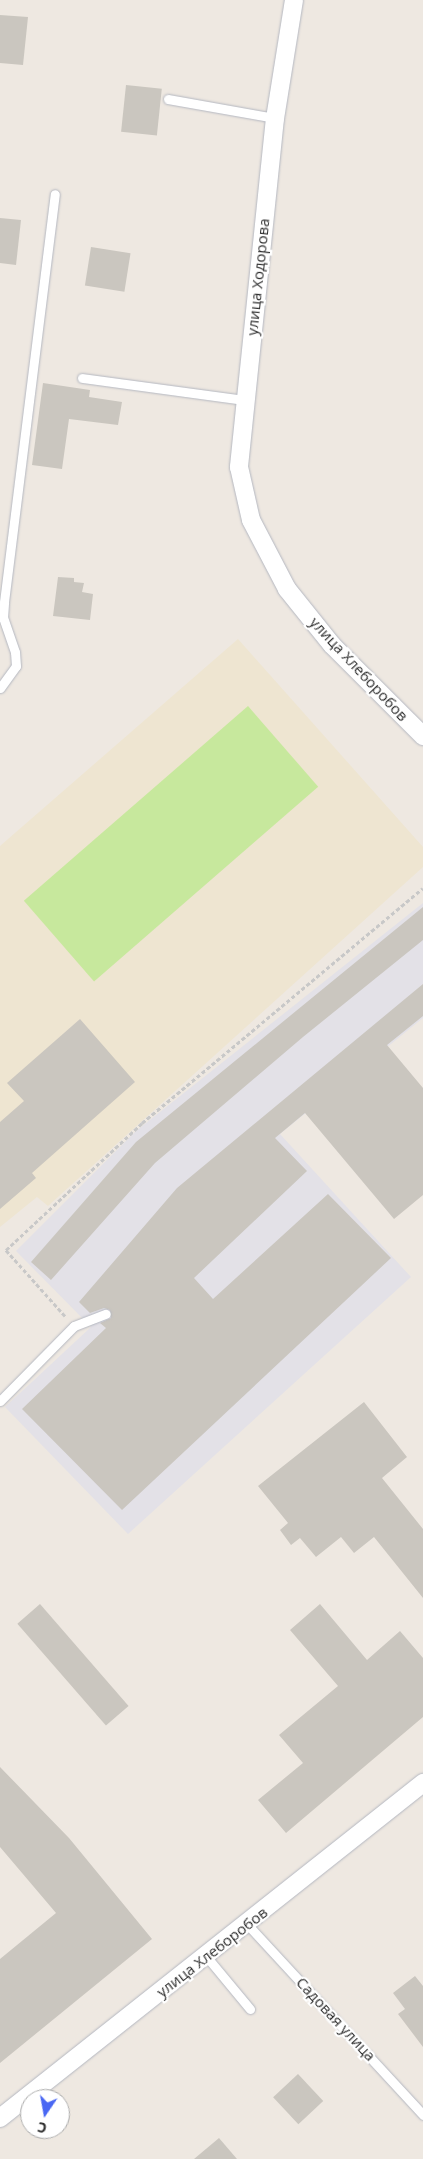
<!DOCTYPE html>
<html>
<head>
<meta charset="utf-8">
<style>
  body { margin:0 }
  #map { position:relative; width:423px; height:2159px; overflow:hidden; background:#eee8e1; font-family:"Open Sans",sans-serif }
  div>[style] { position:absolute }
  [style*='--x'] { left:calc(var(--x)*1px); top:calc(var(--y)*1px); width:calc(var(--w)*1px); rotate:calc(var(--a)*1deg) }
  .industrial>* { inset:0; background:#e3e1e7 }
  .education>* { inset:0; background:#eee5d1 }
  .pitch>* { inset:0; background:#c7e89d; transform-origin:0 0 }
  .building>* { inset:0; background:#cac6bf; transform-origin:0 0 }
  .path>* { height:3px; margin-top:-1.5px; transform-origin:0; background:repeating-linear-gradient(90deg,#c8c8c8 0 4px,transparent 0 6.5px) }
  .roads { filter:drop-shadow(0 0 1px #b4b7c0) drop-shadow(0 0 1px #b4b7c0) }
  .lane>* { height:9px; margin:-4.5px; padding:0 4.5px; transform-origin:4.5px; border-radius:4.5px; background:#fff }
  .street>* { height:18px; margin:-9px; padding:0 9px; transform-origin:9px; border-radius:9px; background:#fff }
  span { translate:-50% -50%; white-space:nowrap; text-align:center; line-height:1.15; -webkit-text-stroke:4.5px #fff; paint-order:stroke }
  .street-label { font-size:15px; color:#2d2d2d }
  .north { position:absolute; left:20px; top:2089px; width:50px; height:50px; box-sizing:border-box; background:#fff; border:1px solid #ababab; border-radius:50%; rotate:192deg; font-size:14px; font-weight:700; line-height:20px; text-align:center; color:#2d2d2d }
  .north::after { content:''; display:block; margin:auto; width:18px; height:22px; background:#4967f3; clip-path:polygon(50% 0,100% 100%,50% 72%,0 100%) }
</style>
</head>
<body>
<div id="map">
  <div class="industrial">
    <i style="clip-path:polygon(423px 903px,423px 1018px,280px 1134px,411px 1277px,128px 1534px,5px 1407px,91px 1327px,16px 1251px,136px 1131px)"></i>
  </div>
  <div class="education">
    <i style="clip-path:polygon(238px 639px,423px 847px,423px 867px,48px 1206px,37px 1197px,0 1227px,0 846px)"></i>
  </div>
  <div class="pitch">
    <i style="left:248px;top:706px;width:107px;height:297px;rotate:49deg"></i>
  </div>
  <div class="building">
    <i style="clip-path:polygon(0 15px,28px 17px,23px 65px,0 63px)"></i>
    <i style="left:126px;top:85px;width:36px;height:47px;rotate:6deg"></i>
    <i style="clip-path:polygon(0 218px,21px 220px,16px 265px,0 263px)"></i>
    <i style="left:91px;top:247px;width:40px;height:39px;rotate:9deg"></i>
    <i style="clip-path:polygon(43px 383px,90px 390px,89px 397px,122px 402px,118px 425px,69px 419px,62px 469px,32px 465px)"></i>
    <i style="clip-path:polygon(58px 577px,74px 578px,74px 582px,84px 583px,82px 592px,93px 594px,90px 620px,53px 616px)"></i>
    <i style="clip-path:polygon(423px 907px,423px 940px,303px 1037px,155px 1163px,51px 1280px,31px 1262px,136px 1142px)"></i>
    <i style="clip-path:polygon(423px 984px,423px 1016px,387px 1045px,423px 1088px,423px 1195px,394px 1219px,305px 1113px,275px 1138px,307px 1171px,194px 1278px,213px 1299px,328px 1194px,391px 1258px,122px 1510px,22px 1409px,106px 1328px,100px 1323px,111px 1318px,110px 1310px,104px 1308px,90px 1313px,79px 1302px,177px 1188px)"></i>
    <i style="clip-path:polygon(80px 1019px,135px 1082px,32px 1173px,36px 1178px,0 1209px,0 1122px,24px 1101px,7px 1083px)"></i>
    <i style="clip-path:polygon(364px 1402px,407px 1457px,382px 1478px,423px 1529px,423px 1598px,374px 1537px,354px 1553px,341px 1537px,316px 1557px,300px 1538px,291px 1545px,280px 1530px,288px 1523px,258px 1486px)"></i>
    <i style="left:40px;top:1604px;width:135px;height:30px;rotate:49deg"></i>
    <i style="clip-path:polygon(320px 1604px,367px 1660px,400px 1631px,423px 1658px,423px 1717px,286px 1833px,258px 1800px,303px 1763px,279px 1735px,338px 1686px,290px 1630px)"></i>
    <i style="clip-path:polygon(0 1767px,69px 1838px,152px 1939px,0 2063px,0 1959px,56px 1913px,0 1847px)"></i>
    <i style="clip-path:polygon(415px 1976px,423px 1986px,423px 2047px,398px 2014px,405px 2009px,393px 1993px)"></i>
    <i style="left:298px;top:2074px;width:37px;height:34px;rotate:47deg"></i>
    <i style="clip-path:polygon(219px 2138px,237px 2159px,194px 2159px)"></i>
  </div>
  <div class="path">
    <i style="--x:65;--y:1316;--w:89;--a:-131.8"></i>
    <i style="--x:6;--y:1250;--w:186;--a:-43"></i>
    <i style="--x:142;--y:1123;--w:366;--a:-39.9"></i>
  </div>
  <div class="roads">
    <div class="lane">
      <i style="--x:168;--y:99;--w:109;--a:10.1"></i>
      <i style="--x:82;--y:378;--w:163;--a:7.7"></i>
      <i style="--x:0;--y:688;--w:27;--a:-54"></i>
      <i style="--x:16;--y:666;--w:14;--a:-94"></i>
      <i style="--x:15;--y:652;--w:36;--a:-109"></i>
      <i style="--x:3;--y:618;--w:16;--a:-86"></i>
      <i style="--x:4;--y:602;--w:411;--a:-82.9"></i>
      <i style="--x:0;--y:1401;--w:105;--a:-45.4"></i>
      <i style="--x:74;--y:1326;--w:34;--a:-21"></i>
      <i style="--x:247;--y:1924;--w:260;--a:47.3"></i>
      <i style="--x:206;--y:1956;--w:69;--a:50.3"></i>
    </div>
    <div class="street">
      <i style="--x:294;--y:0;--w:120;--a:99.1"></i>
      <i style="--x:275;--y:118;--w:351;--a:95.9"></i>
      <i style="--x:239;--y:467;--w:54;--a:77.2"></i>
      <i style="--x:251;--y:520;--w:78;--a:62.4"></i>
      <i style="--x:287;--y:589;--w:72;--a:51.2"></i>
      <i style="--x:332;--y:645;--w:129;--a:45"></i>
      <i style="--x:0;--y:2118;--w:540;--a:-38.38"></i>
    </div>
  </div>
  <div class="street-label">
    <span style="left:258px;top:277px;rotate:-84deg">улица Ходорова</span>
    <span style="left:359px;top:669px;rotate:47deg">улица Хлеборобов</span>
    <span style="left:212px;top:1952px;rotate:-38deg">улица Хлеборобов</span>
    <span style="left:336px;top:2019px;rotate:47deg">Садовая улица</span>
  </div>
  <div class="north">С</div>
</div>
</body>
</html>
